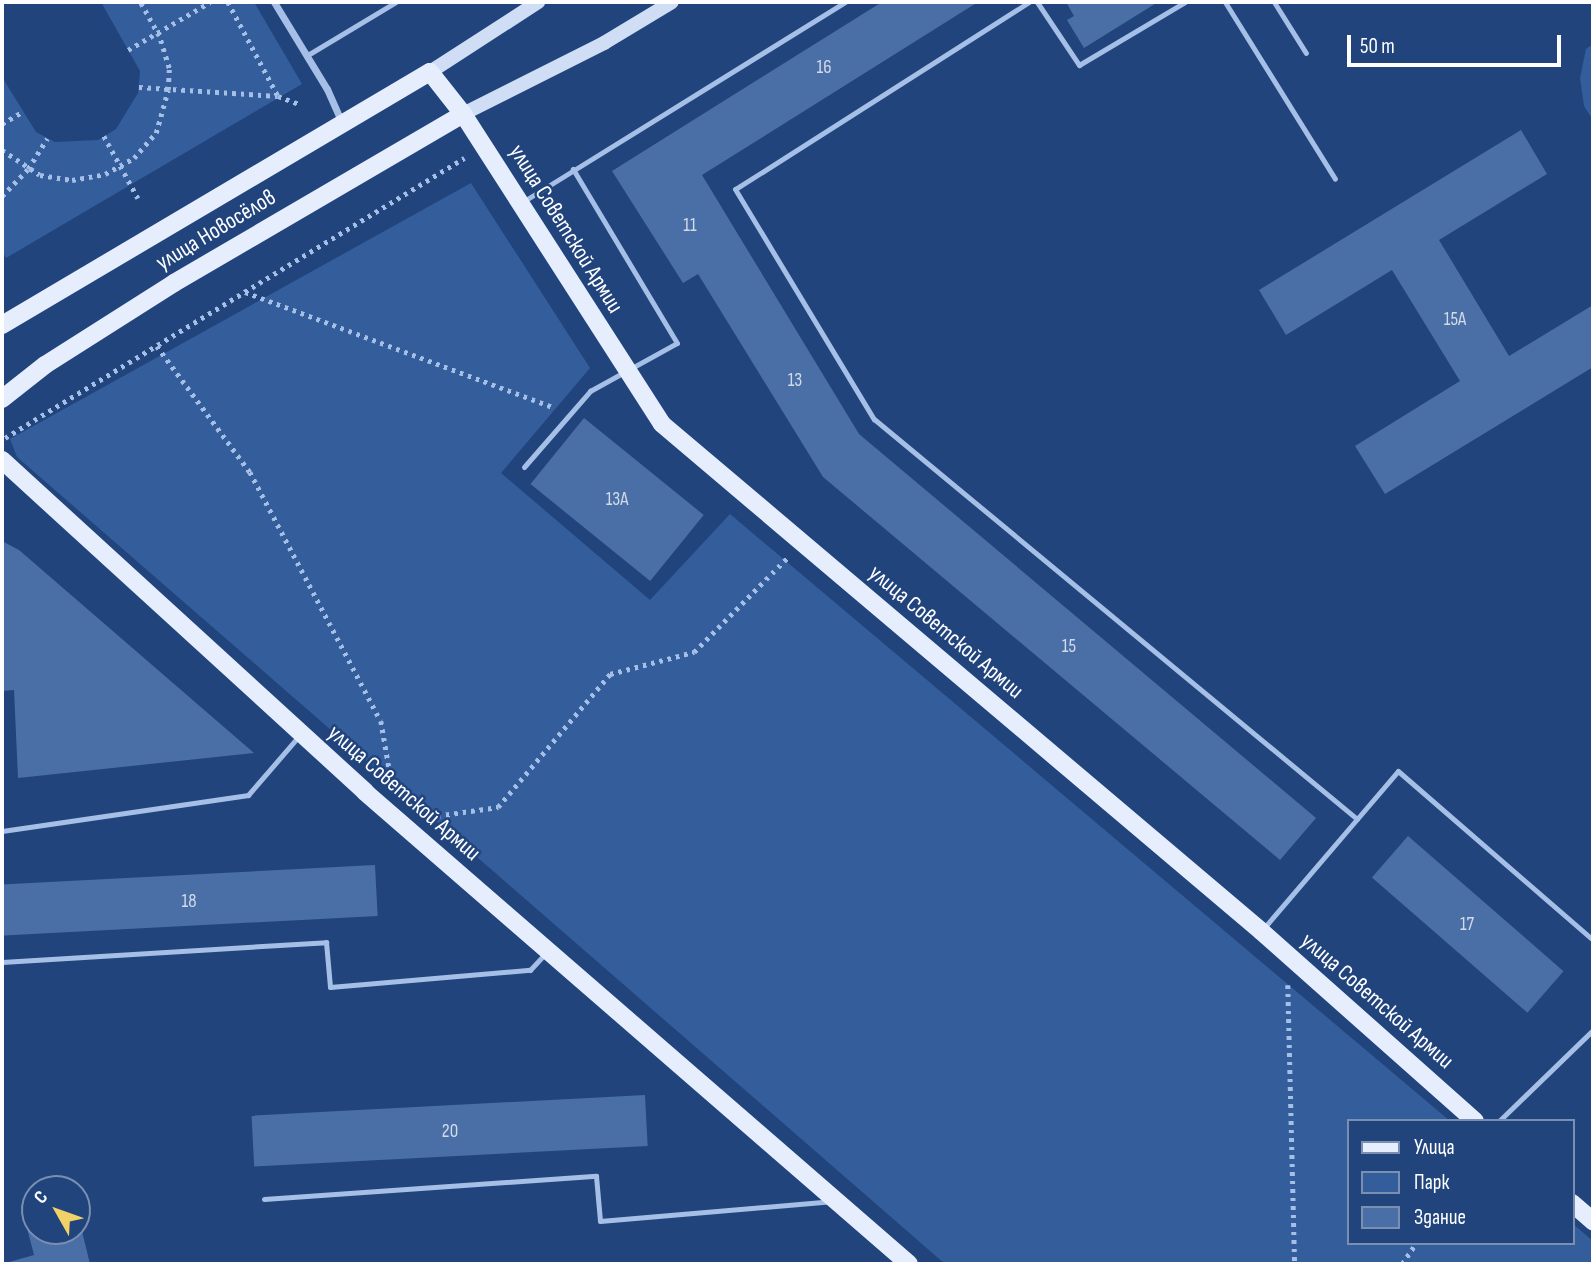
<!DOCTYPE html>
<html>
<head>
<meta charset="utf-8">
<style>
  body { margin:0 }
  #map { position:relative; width:1595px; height:1266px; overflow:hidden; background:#21447d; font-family:"Sofia Sans Condensed",sans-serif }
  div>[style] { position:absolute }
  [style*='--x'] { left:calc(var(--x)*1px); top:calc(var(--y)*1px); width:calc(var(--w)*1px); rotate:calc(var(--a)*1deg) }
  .green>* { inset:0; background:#345d9b }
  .building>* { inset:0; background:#4a6ea6; transform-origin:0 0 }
  .path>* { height:4.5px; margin-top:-2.25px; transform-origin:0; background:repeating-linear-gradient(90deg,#a5bfe6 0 3.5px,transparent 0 8.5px) }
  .service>* { height:5px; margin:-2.5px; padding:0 2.5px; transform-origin:2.5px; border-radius:2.5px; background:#a5bfe6 }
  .minor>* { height:7px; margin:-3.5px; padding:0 3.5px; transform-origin:3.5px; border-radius:3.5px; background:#a5bfe6 }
  .secondary>* { height:14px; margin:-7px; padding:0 7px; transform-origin:7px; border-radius:7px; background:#cfddf5 }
  .primary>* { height:18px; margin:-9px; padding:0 9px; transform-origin:9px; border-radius:9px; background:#e6eefd }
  span { translate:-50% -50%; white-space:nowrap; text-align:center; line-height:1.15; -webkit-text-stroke:5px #21447d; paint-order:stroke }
  .number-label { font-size:19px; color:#d2dbe9 }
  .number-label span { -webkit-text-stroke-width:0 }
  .street-label { font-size:23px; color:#fff }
  .frame { position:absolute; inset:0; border:4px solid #fff; pointer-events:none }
  .legend { position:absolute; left:1347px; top:1119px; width:228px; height:126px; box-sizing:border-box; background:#21447d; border:2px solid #7a8fb1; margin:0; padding:9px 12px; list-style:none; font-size:21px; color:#fff }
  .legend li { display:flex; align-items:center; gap:14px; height:35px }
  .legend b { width:35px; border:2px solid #7a8fb1 }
  .north { position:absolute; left:21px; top:1175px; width:70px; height:70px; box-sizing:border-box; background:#21447d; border:2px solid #7a8fb1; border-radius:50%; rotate:310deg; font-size:19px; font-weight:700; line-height:28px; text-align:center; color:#fff }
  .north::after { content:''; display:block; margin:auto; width:24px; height:32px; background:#f2d267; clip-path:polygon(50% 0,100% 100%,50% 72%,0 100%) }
  .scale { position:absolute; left:1347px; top:35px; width:214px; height:32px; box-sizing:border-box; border:4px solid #fff; border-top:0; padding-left:9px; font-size:21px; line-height:24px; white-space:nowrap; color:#fff; -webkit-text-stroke:5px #21447d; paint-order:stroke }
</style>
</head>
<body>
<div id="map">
  <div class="green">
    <i style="clip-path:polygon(101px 2px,254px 2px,302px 84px,6px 258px,2px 251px,2px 77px,36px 132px,55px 142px,98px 140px,116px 129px,138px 93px,140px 71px)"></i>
    <i style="clip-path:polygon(1593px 44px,1593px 120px,1584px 106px,1580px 78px,1586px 49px)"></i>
    <i style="clip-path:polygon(471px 183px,590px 368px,501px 473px,650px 600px,730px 514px,1450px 1121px,1348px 1121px,1348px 1243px,1572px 1243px,1572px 1223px,1593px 1241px,1593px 1264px,945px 1264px,17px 457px,10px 439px)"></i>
  </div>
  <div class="building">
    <i style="clip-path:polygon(882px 2px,978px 2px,702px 175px,859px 434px,1316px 818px,1280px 860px,823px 477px,698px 274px,683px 283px,612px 171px)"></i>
    <i style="clip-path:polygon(1066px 2px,1158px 2px,1084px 48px,1067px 20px,1074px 16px)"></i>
    <i style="clip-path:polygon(1521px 130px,1547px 174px,1439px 240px,1509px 356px,1593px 305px,1593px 367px,1385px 494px,1355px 446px,1460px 381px,1392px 270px,1286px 335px,1259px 290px)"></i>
    <i style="left:584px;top:418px;width:154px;height:85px;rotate:39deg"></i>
    <i style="clip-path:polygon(2px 541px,19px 550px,254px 753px,18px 778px,14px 690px,2px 691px)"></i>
    <i style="left:1408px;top:836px;width:206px;height:55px;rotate:41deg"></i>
    <i style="left:375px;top:865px;width:51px;height:374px;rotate:87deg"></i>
    <i style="left:645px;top:1095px;width:51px;height:394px;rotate:87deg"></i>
    <i style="clip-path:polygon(35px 1205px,35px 1231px,77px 1231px,78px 1215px,90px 1264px,2px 1264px,34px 1255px,22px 1209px)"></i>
  </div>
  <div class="path">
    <i style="--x:228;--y:2;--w:106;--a:62"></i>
    <i style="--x:128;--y:50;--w:95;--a:-30.3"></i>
    <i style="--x:139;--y:87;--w:139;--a:3.7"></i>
    <i style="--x:278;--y:96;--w:25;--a:21"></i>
    <i style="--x:2;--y:124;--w:23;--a:-31"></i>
    <i style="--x:104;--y:136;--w:71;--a:61.3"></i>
    <i style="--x:2;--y:150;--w:45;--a:33.3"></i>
    <i style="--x:40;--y:175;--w:32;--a:9"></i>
    <i style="--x:72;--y:180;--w:34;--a:-10"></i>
    <i style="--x:105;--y:174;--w:33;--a:-29"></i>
    <i style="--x:134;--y:158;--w:33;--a:-49"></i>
    <i style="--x:156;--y:133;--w:45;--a:-74.4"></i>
    <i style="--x:168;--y:90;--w:22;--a:-87"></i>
    <i style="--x:169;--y:68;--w:34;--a:-107"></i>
    <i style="--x:159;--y:36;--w:39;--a:-119"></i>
    <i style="--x:2;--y:196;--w:37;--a:-46"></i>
    <i style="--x:28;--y:169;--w:36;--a:-58"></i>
    <i style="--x:245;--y:292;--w:331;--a:20.5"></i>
    <i style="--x:157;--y:346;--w:157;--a:53.6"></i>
    <i style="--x:250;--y:472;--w:281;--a:62.3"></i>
    <i style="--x:381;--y:721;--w:65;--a:80.2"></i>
    <i style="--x:5;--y:438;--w:538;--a:-31.38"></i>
    <i style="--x:429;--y:817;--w:70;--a:-8.2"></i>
    <i style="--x:498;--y:807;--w:174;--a:-49.9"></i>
    <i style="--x:610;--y:674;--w:87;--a:-14.7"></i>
    <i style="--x:694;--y:652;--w:134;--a:-45.3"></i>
    <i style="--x:1288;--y:985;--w:279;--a:88.6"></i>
    <i style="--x:1402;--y:1264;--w:25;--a:-56"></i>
  </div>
  <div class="service">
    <i style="--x:1029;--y:2;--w:348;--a:147.5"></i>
    <i style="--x:735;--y:189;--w:269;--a:58.9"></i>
    <i style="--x:874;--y:419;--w:627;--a:39.63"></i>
    <i style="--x:1357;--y:819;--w:145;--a:130.5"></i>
    <i style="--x:1037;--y:2;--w:76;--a:56.3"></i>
    <i style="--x:1079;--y:65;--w:123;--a:-30.7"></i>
    <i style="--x:1225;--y:2;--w:208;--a:58.1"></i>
    <i style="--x:1274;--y:2;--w:60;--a:57.9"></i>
    <i style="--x:306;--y:56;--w:105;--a:-31"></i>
    <i style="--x:524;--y:201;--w:378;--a:-31.8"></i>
    <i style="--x:524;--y:467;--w:101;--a:-49"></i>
    <i style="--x:590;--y:391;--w:99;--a:-28.9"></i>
    <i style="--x:677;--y:343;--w:203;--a:-120.9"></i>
    <i style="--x:1357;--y:819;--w:63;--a:-49.5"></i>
    <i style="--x:1398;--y:771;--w:258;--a:40.9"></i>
    <i style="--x:2;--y:831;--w:249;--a:-8.3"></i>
    <i style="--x:248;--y:795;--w:77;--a:-49.2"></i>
    <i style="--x:2;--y:962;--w:325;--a:-3.5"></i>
    <i style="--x:326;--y:942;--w:45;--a:84.9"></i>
    <i style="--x:330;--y:987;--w:201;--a:-4.9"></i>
    <i style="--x:530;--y:970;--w:22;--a:-47"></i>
    <i style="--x:1499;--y:1121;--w:131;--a:-44.1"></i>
    <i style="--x:264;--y:1199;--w:333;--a:-4"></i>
    <i style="--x:596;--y:1176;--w:45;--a:84.9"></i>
    <i style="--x:600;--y:1221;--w:232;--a:-4.9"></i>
  </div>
  <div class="minor">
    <i style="--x:274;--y:2;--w:102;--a:58.7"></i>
    <i style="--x:327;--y:89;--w:37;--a:66"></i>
  </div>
  <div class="secondary">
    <i style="--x:430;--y:72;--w:129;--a:-32.9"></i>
    <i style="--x:463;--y:114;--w:158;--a:-26.7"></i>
    <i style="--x:604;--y:43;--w:79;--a:-31.1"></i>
  </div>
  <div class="primary">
    <i style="--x:2;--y:325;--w:497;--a:-30.6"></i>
    <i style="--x:430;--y:72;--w:53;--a:51.8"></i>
    <i style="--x:463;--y:114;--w:368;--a:57.3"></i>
    <i style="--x:662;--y:424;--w:785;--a:40.24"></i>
    <i style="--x:1261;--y:931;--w:286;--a:41.6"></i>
    <i style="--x:2;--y:399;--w:55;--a:-38.3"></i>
    <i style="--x:45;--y:365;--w:153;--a:-32.4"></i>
    <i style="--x:174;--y:283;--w:335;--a:-30.3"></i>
    <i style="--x:2;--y:460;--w:492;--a:42.4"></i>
    <i style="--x:365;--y:792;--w:720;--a:40.95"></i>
    <i style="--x:1572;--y:1203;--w:28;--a:41"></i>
  </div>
  <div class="number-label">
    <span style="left:824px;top:68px">16</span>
    <span style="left:690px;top:226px">11</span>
    <span style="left:1455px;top:320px">15А</span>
    <span style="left:795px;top:381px">13</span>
    <span style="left:617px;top:500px">13А</span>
    <span style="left:1069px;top:647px">15</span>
    <span style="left:189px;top:902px">18</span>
    <span style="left:1467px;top:925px">17</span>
    <span style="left:450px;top:1132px">20</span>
  </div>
  <div class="street-label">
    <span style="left:566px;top:229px;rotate:58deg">улица Советской Армии</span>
    <span style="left:216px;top:230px;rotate:-31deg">улица Новосёлов</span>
    <span style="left:946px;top:632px;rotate:40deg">улица Советской Армии</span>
    <span style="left:404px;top:793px;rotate:41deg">улица Советской Армии</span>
    <span style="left:1377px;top:1001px;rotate:41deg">улица Советской Армии</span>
  </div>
  <div class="frame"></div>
  <ul class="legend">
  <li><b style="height:9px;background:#e6eefd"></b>Улица</li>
  <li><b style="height:19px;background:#345d9b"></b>Парк</li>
  <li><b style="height:19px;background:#4a6ea6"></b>Здание</li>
  </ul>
  <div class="north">С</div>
  <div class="scale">50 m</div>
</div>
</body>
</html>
